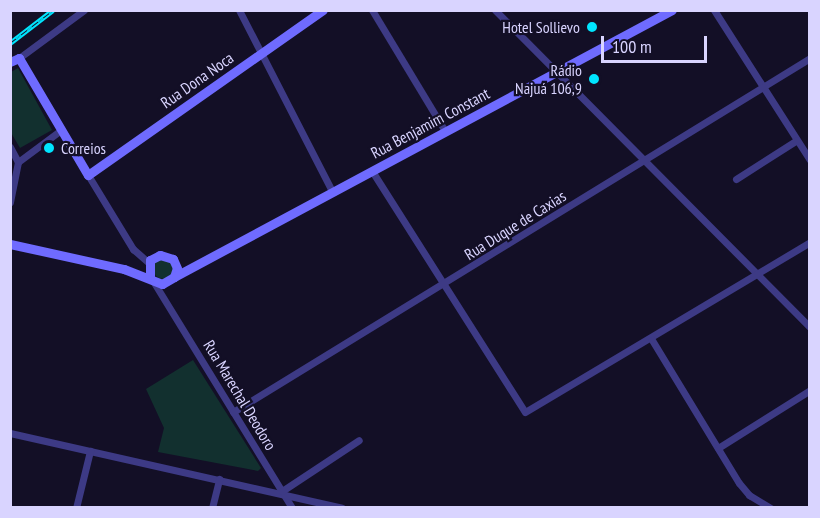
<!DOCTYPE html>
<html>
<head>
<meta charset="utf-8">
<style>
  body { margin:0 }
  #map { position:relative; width:820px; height:518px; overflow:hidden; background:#130f26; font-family:"PT Sans Narrow",sans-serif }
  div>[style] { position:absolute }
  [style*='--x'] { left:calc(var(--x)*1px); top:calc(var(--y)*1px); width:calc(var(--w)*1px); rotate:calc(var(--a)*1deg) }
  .green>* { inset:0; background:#12302f }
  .round { border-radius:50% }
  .street>* { height:7px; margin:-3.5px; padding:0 3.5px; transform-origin:3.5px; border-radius:3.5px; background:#3d3a85 }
  .secondary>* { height:9px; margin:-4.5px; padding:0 4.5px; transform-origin:4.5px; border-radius:4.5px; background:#6f6bff }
  .rail>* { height:4.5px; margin-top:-2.25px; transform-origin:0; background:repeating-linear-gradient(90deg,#130f26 0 7px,#00e5ff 0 14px); box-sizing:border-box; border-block:2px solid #00e5ff }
  .dots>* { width:16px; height:16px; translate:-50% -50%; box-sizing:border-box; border:3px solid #130f26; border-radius:50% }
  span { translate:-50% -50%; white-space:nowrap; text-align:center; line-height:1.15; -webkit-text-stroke:4.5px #130f26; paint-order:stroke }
  .poi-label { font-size:16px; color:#d9d4ff }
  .right { translate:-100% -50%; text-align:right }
  .left { translate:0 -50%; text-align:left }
  .street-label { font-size:16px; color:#d9d4ff }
  .frame { position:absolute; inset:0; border:12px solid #d9d4ff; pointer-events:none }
  .scale { position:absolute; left:601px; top:36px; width:106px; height:27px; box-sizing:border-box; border:3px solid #d9d4ff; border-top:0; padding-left:8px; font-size:18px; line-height:21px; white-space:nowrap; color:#d9d4ff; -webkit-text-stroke:4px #130f26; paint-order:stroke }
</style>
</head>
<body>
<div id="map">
  <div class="green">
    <i style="clip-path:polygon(18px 68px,52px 130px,20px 148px,10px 131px,11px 72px)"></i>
    <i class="round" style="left:153px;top:259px;width:20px;height:20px"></i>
    <i style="clip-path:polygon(193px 360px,261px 468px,258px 471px,158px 452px,164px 428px,146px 389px)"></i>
  </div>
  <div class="street">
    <i style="--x:239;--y:10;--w:203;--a:62.8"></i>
    <i style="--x:372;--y:10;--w:141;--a:58.9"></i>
    <i style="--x:495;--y:10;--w:447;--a:45.2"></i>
    <i style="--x:714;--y:10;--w:178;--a:57.4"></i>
    <i style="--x:19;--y:58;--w:81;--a:-36.4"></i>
    <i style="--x:10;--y:147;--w:17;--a:62"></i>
    <i style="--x:372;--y:171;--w:285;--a:57.6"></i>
    <i style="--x:525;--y:412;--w:332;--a:-30.8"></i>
    <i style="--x:88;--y:175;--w:87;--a:58.7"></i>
    <i style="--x:133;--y:249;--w:21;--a:41"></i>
    <i style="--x:736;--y:179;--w:72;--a:-32.6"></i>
    <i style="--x:10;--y:202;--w:41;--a:-78.7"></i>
    <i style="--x:18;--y:162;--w:54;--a:-36.7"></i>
    <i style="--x:153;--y:281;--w:266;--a:58.5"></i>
    <i style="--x:652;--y:340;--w:167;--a:58.7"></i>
    <i style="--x:739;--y:483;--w:16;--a:50"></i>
    <i style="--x:749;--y:495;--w:26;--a:31"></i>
    <i style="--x:233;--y:412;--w:677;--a:-31.53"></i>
    <i style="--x:10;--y:433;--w:340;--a:12.7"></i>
    <i style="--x:718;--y:448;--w:109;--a:-32.2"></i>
    <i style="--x:282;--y:491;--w:92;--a:-33.5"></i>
    <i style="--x:76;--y:508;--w:59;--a:-76.2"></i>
    <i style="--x:212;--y:508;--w:30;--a:-76"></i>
  </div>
  <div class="secondary">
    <i style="--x:10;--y:62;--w:10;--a:-24"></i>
    <i style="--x:19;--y:58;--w:136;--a:59.5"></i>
    <i style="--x:88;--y:175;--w:287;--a:-35.1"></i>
    <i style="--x:10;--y:244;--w:117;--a:12.4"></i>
    <i style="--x:124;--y:269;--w:41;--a:21.5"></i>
    <i style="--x:162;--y:284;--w:14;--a:-30"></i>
    <i style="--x:174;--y:277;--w:9;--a:-72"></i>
    <i style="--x:177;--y:268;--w:10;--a:-114"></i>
    <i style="--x:173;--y:259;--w:14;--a:-163"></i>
    <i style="--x:160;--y:255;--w:11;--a:153"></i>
    <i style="--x:150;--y:260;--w:17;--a:90"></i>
    <i style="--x:174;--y:277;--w:565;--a:-28.2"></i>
  </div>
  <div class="rail">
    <i style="--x:10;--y:43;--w:54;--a:-37.5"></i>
  </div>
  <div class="dots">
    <i style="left:592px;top:27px;background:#00e5ff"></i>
    <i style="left:594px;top:79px;background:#00e5ff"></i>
    <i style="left:49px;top:148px;background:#00e5ff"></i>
  </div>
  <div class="poi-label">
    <span class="right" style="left:580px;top:27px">Hotel Sollievo</span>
    <span class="right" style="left:582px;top:79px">Rádio<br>Najuá 106,9</span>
    <span class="left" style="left:61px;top:148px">Correios</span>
  </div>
  <div class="street-label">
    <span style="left:197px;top:80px;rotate:-35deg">Rua Dona Noca</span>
    <span style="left:430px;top:123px;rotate:-28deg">Rua Benjamim Constant</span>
    <span style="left:515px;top:225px;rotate:-32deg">Rua Duque de Caxias</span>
    <span style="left:240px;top:395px;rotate:59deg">Rua Marechal Deodoro</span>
  </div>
  <div class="frame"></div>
  <div class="scale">100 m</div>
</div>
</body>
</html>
